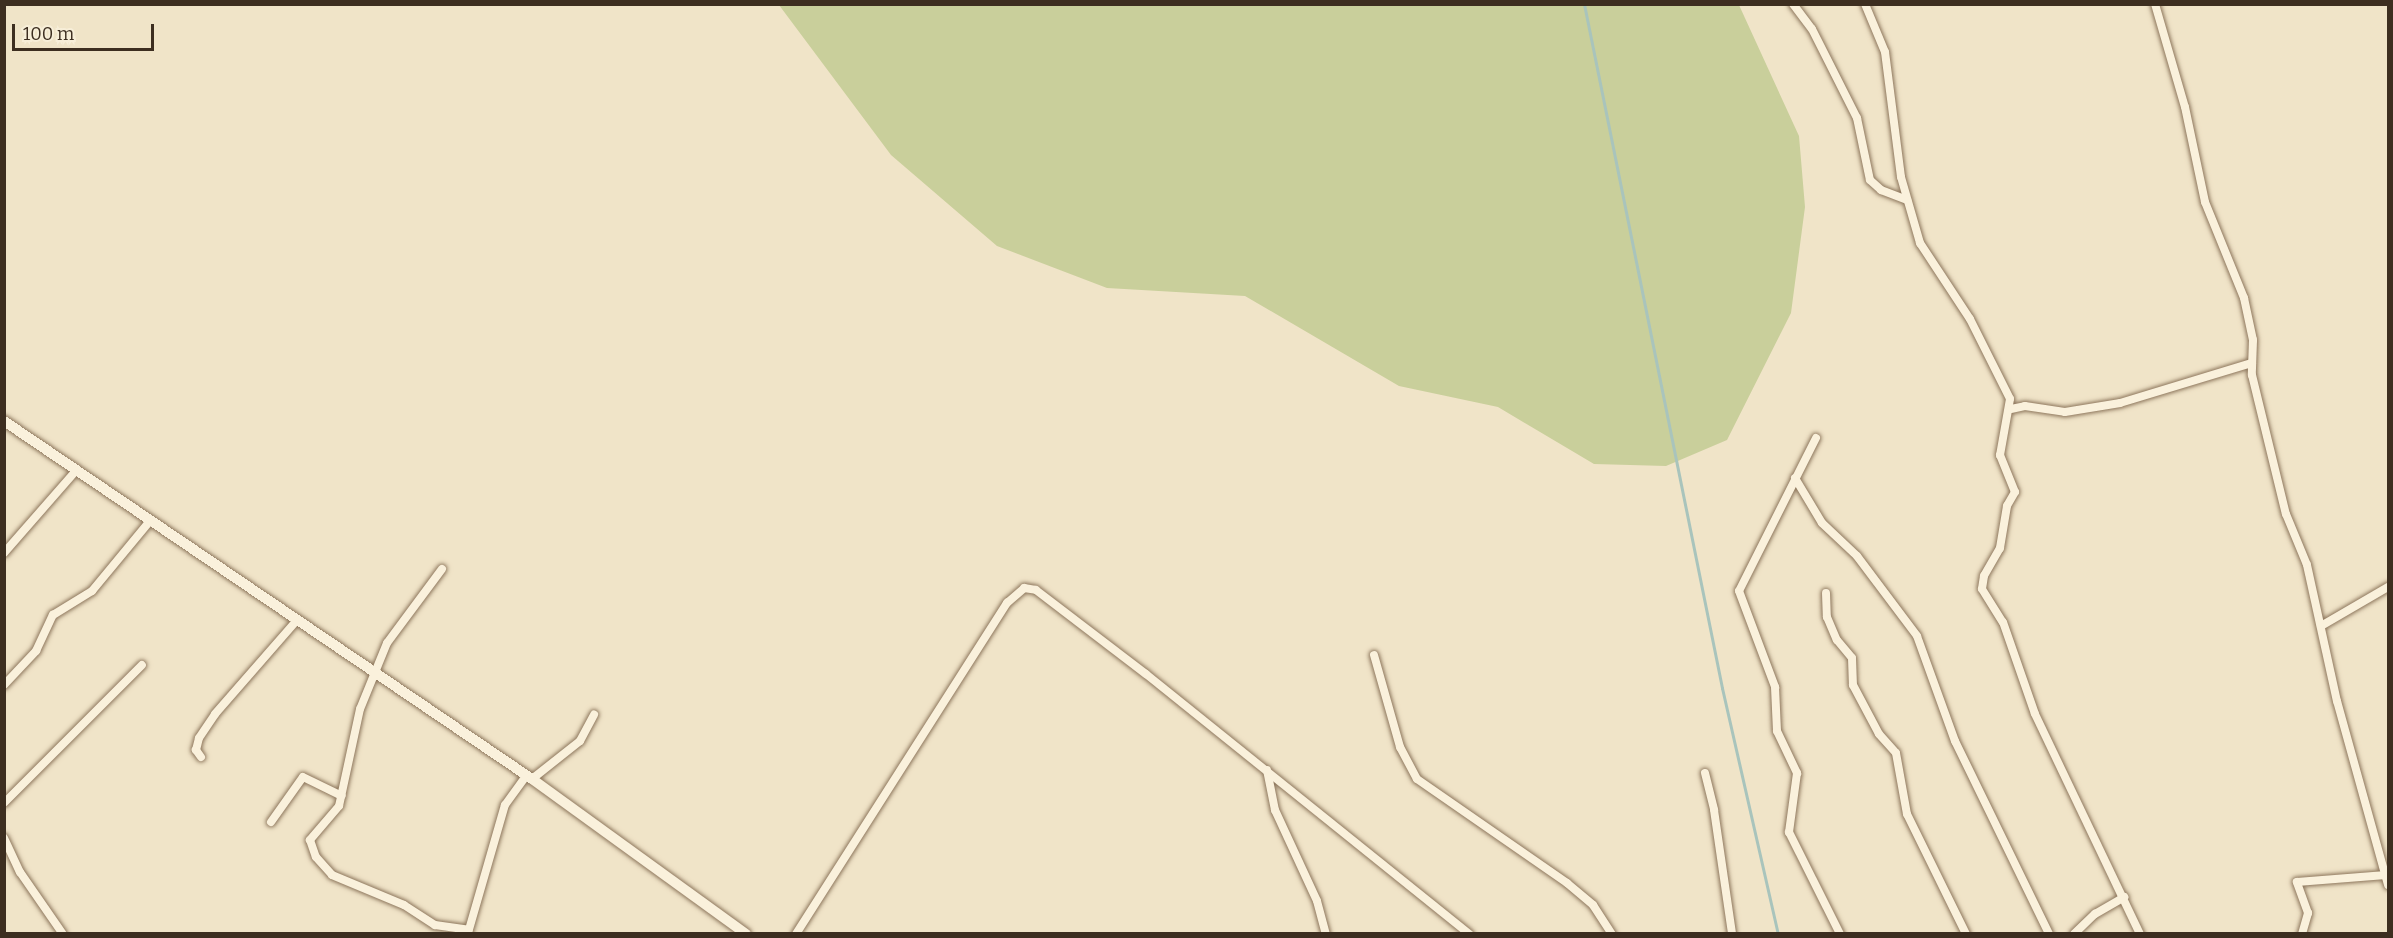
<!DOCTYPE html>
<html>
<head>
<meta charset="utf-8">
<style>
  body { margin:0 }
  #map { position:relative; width:2393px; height:938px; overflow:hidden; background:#f0e4c8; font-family:Bitter,serif }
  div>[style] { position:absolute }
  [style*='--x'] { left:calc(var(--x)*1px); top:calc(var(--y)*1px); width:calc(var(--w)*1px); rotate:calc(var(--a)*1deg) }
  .green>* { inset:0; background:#c9cf9b }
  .stream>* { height:3px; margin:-1.5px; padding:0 1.5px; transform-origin:1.5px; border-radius:1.5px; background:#a9c4bc }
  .roads { filter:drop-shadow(0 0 2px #8d765c) drop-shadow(0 0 2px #8d765c) }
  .minor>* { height:8px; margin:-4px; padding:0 4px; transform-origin:4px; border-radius:4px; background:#faf1dc }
  .tertiary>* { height:10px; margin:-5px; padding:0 5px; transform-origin:5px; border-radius:5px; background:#faf1dc }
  span { translate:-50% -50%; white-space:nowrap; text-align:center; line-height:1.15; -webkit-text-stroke:4.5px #f7eed8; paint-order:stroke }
  .frame { position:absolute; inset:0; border:6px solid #3d2e20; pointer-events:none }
  .scale { position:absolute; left:12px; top:24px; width:142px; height:27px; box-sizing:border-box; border:3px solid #3d2e20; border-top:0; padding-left:8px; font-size:18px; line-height:21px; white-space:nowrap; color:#3d2e20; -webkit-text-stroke:4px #f7eed8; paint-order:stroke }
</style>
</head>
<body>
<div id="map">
  <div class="green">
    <i style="clip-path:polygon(779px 5px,1739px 5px,1799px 136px,1805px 207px,1791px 313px,1727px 440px,1666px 466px,1594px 464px,1498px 407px,1399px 386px,1245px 296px,1107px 288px,997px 246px,891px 155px)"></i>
  </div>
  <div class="stream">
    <i style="--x:1584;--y:4;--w:698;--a:78.59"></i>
    <i style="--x:1722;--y:688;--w:252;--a:77.2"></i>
  </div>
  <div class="roads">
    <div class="minor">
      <i style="--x:1793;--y:4;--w:31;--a:53"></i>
      <i style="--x:1812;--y:29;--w:100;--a:63.2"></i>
      <i style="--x:1857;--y:118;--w:63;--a:78.2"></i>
      <i style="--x:1870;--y:180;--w:15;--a:42"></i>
      <i style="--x:1881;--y:190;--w:28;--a:21"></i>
      <i style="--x:1865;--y:4;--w:52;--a:67.4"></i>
      <i style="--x:1885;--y:52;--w:126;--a:82.7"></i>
      <i style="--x:1901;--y:177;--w:69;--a:73.9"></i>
      <i style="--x:1920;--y:243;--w:91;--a:56.7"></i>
      <i style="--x:1970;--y:319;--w:89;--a:63.4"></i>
      <i style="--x:2010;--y:399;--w:57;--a:100.1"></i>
      <i style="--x:2000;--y:455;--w:40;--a:68"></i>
      <i style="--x:2015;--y:492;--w:16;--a:120"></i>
      <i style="--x:2007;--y:506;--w:43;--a:99.5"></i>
      <i style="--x:2000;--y:548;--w:32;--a:120"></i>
      <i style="--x:1984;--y:576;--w:13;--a:99"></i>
      <i style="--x:1982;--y:589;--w:39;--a:58"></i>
      <i style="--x:2003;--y:622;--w:97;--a:70.8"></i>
      <i style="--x:2035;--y:714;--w:244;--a:64.5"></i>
      <i style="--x:2155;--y:4;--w:107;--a:73.8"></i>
      <i style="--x:2185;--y:107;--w:97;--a:78.1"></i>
      <i style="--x:2205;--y:202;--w:104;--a:67.9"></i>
      <i style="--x:2244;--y:298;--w:43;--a:77.9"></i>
      <i style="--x:2253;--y:340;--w:35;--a:92"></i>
      <i style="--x:2252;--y:375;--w:143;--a:76.3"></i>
      <i style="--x:2286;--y:514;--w:55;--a:67.6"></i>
      <i style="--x:2307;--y:565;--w:139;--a:77.6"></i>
      <i style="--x:2337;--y:701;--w:191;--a:74.5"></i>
      <i style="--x:2011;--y:409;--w:14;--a:-12"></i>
      <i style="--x:2025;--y:406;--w:40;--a:8.5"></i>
      <i style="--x:2065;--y:412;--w:56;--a:-9.3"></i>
      <i style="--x:2120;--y:403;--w:138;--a:-16.9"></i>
      <i style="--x:1816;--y:438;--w:171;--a:116.7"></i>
      <i style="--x:1739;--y:591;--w:103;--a:69.4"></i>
      <i style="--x:1775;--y:687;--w:44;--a:87.4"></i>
      <i style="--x:1777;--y:731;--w:47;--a:64.5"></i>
      <i style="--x:1797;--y:773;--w:60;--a:97.7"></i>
      <i style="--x:1789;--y:832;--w:114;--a:63.4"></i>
      <i style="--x:1795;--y:478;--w:52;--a:59"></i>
      <i style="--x:1822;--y:523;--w:48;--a:43.3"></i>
      <i style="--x:1857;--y:556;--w:100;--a:53.1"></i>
      <i style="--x:1917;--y:636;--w:112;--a:70.1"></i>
      <i style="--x:1955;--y:741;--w:215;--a:64"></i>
      <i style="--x:4;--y:553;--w:108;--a:-48.8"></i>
      <i style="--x:442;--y:569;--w:92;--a:126.6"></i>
      <i style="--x:387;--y:643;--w:71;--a:112.2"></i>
      <i style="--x:360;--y:709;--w:99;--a:102.2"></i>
      <i style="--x:339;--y:806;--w:45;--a:130.5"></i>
      <i style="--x:310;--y:840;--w:18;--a:71"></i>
      <i style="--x:316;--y:857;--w:24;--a:48"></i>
      <i style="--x:332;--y:875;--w:78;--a:22.6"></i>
      <i style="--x:404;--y:905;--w:37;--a:33"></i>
      <i style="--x:435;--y:925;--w:34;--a:8"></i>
      <i style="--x:1826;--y:593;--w:24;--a:88"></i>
      <i style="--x:1827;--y:617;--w:25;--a:67"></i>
      <i style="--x:1837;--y:640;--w:23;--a:50"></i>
      <i style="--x:1852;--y:658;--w:27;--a:88"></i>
      <i style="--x:1853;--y:685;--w:55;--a:62"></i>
      <i style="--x:1879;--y:734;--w:25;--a:48"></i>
      <i style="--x:1896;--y:753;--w:62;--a:79.8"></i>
      <i style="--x:1907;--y:814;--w:134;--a:63.8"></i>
      <i style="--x:2321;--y:626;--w:78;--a:-30.2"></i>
      <i style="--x:1374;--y:655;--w:96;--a:74.2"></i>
      <i style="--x:1400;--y:747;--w:36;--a:62"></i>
      <i style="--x:1417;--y:779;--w:183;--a:34.7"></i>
      <i style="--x:1567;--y:883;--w:34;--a:40"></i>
      <i style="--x:1593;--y:905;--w:35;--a:57"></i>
      <i style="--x:4;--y:685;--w:47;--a:-46.7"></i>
      <i style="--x:36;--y:651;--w:40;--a:-65"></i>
      <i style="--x:53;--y:615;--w:46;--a:-31.6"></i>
      <i style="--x:92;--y:591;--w:91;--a:-50.4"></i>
      <i style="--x:201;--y:757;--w:9;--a:-126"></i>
      <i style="--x:196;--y:750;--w:12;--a:-76"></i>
      <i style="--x:199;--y:738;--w:29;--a:-56"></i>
      <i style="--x:215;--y:714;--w:125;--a:-48.9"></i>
      <i style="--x:1267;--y:770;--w:41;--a:78.7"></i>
      <i style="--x:1275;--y:810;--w:100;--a:65.2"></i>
      <i style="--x:1317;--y:901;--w:34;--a:75"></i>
      <i style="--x:1705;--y:773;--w:38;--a:76"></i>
      <i style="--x:1714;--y:810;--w:125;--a:81.7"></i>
      <i style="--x:532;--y:779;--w:61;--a:-38.4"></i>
      <i style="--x:580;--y:741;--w:30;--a:-62"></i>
      <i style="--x:4;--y:803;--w:195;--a:-45"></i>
      <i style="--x:271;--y:822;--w:55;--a:-54.6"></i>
      <i style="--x:303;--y:777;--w:43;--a:26"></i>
      <i style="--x:4;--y:838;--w:38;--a:65"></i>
      <i style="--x:20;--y:872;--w:75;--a:55.3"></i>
      <i style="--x:468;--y:933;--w:133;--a:-73.9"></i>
      <i style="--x:505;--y:805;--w:36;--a:-54"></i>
      <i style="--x:796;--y:934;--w:393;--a:-57.5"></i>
      <i style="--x:1007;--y:603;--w:23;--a:-41"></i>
      <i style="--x:1024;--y:588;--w:12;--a:9"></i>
      <i style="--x:1036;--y:590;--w:138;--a:37.4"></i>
      <i style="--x:1146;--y:674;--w:415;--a:38.8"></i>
      <i style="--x:2074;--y:934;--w:29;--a:-44"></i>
      <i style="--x:2095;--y:914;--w:34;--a:-30"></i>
      <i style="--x:2302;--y:934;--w:22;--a:-74"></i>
      <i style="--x:2308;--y:913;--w:33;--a:-110"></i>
      <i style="--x:2297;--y:882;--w:89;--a:-4.5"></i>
    </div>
    <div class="tertiary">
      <i style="--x:4;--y:421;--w:638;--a:34.14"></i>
      <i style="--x:532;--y:779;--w:264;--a:35.9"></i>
    </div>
  </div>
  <div class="frame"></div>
  <div class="scale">100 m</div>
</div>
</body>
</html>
